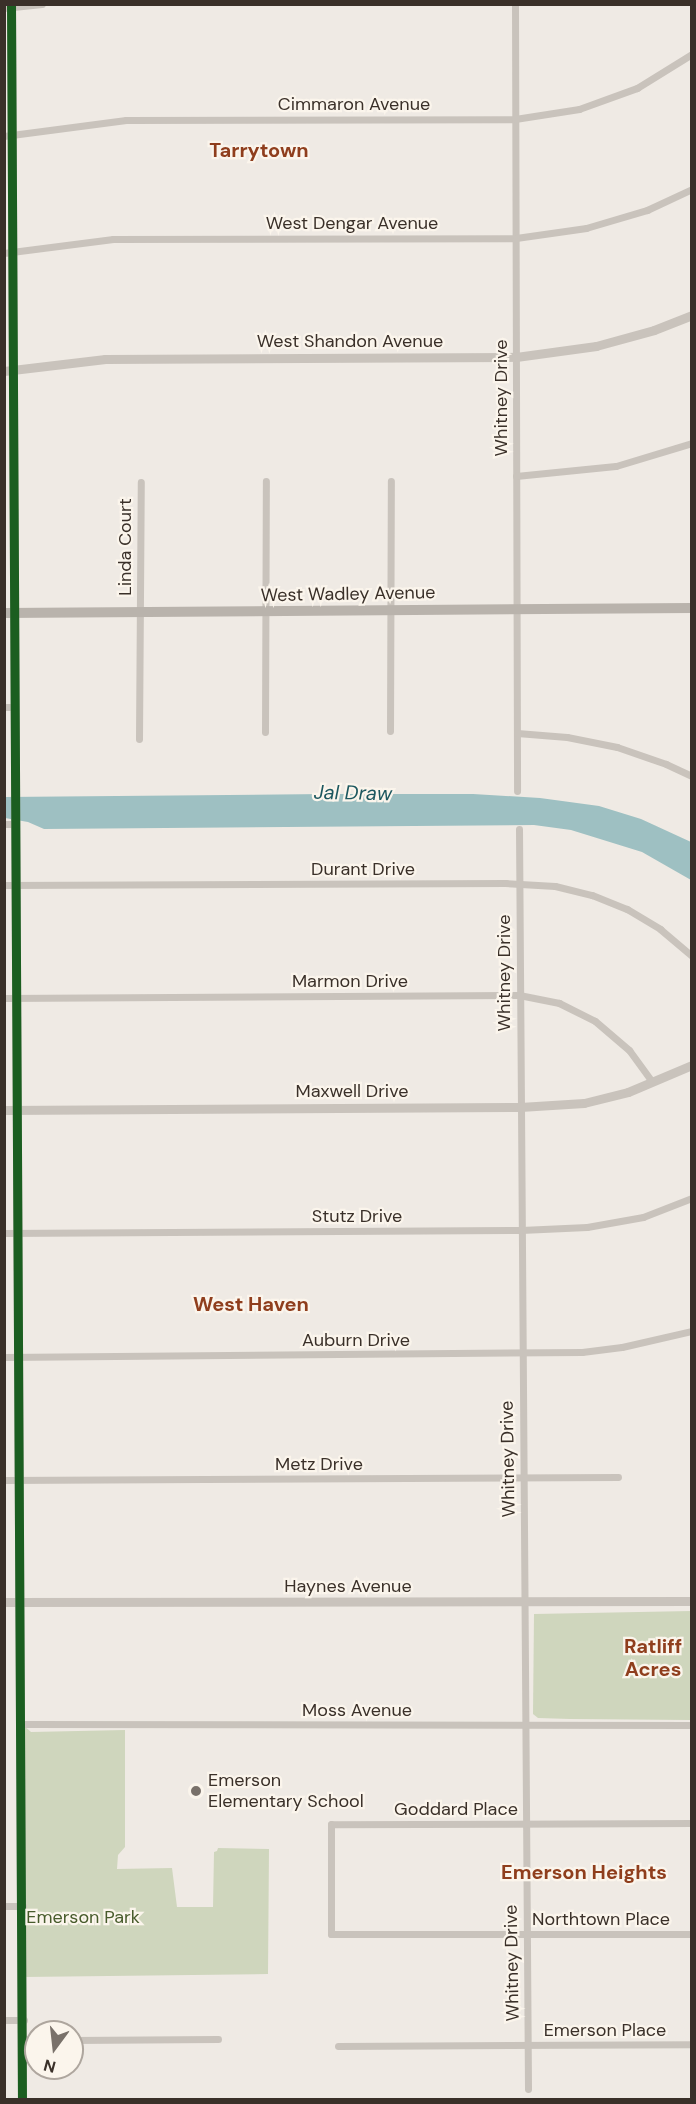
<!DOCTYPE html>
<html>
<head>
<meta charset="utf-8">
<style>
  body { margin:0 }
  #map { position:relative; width:696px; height:2104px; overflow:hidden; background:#efeae4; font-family:"DM Sans",sans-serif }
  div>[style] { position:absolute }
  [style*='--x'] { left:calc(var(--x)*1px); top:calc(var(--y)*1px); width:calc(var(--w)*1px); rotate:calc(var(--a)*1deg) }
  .green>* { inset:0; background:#cfd6bd }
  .water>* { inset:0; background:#9ec0c2 }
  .minor>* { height:7px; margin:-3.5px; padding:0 3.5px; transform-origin:3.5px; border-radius:3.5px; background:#c9c3bc }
  .tertiary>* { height:9px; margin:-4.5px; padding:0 4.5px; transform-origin:4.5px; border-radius:4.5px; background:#c9c3bc }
  .secondary>* { height:10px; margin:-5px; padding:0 5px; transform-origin:5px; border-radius:5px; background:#b9b3ac }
  .cycleway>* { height:9px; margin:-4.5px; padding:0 4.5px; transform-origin:4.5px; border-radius:4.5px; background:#1b5e20 }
  .dots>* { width:16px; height:16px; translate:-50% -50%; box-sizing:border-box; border:3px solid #fbf5ec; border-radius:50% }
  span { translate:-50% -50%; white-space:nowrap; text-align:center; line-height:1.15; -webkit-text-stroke:4.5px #fbf5ec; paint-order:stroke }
  .street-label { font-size:18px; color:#3a3029 }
  .poi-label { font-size:18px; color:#3a3029 }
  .left { translate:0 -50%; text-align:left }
  .park-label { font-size:18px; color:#475b2b }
  .neighbourhood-label { font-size:20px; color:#8f3e1d; font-weight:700 }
  .water-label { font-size:20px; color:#1c575f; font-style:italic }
  .frame { position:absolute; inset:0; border:6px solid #3a3029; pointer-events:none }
  .north { position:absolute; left:24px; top:2020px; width:60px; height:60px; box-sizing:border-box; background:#fbf5ec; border:2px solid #aea69e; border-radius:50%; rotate:195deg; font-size:16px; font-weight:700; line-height:24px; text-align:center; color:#3a3029 }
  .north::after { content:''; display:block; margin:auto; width:21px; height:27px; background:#79716a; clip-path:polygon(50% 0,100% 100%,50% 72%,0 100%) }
</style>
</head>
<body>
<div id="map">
  <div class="green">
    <i style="clip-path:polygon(691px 1611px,691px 1720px,570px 1719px,538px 1718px,533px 1714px,534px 1614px)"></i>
    <i style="clip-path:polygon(22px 1724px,31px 1732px,125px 1730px,125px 1847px,118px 1855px,117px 1869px,172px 1868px,177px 1907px,213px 1907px,214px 1852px,217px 1851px,218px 1848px,269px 1849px,268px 1974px,24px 1977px)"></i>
  </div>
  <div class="water">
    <i style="clip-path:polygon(326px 794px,473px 794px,540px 798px,599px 806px,641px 819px,691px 842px,691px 880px,642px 852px,571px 830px,534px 825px,44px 829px,28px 822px,5px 818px,5px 797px)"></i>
  </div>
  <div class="minor">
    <i style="--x:515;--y:4;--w:787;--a:89.85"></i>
    <i style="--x:4;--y:8;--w:38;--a:-6"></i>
    <i style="--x:4;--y:136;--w:123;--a:-7.5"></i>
    <i style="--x:126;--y:120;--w:389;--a:-0.1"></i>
    <i style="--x:515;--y:119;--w:65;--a:-8.9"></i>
    <i style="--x:579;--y:109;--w:62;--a:-19.9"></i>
    <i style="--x:637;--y:88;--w:65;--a:-31.7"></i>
    <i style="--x:4;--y:253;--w:110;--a:-7.3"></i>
    <i style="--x:113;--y:239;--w:403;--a:-0.1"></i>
    <i style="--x:516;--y:238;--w:71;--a:-8.1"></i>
    <i style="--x:586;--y:228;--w:64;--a:-16.4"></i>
    <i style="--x:647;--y:210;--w:50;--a:-25"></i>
    <i style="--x:516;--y:476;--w:100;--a:-5.7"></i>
    <i style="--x:616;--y:466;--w:79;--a:-16.8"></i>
    <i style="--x:4;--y:707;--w:10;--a:0"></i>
    <i style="--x:390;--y:731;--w:250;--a:-89.8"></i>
    <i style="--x:265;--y:732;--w:251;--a:-89.8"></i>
    <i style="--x:517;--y:733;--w:50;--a:4.6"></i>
    <i style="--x:567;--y:737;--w:51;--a:11.3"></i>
    <i style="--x:617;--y:747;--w:52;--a:19.1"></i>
    <i style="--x:666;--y:764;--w:29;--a:25"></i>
    <i style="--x:139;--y:739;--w:257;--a:-89.6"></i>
    <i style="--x:4;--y:824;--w:10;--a:0"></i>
    <i style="--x:519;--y:829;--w:1260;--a:89.59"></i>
    <i style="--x:4;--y:885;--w:501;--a:-0.23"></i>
    <i style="--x:505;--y:883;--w:50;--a:3.4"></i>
    <i style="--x:555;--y:886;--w:38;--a:14"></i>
    <i style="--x:592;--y:895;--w:38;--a:22"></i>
    <i style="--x:627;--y:909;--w:39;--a:31"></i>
    <i style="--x:660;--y:929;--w:42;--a:40.2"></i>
    <i style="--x:4;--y:998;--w:515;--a:-0.33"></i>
    <i style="--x:519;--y:995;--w:41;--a:11.3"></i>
    <i style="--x:559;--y:1003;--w:40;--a:26.6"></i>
    <i style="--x:595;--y:1021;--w:45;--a:40.5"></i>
    <i style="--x:629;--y:1050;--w:39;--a:54"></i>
    <i style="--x:4;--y:1233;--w:517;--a:-0.33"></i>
    <i style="--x:521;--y:1230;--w:66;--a:-2.6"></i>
    <i style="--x:587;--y:1227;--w:57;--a:-10.1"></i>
    <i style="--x:643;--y:1217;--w:53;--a:-21.2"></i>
    <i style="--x:4;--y:1357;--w:578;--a:-0.5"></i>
    <i style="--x:582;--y:1352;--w:40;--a:-7.1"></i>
    <i style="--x:622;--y:1347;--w:72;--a:-12.9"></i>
    <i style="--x:4;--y:1480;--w:614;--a:-0.28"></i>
    <i style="--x:22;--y:1724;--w:670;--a:0.09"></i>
    <i style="--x:692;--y:1823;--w:361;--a:179.8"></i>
    <i style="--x:331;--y:1824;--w:110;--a:90"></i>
    <i style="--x:331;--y:1934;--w:361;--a:0"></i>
    <i style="--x:4;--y:1906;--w:19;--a:0"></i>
    <i style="--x:4;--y:2020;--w:20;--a:0"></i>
    <i style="--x:24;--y:2040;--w:12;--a:0"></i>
    <i style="--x:72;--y:2040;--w:146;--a:-0.4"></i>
    <i style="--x:338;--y:2046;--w:354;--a:-0.3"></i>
  </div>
  <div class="tertiary">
    <i style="--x:11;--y:4;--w:2096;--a:89.7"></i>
    <i style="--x:4;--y:371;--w:102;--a:-6.8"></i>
    <i style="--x:105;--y:359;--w:411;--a:-0.3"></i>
    <i style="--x:516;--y:357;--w:81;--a:-7.8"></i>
    <i style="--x:596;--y:346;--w:60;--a:-15.4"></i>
    <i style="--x:654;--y:330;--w:41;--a:-21.5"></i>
    <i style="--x:4;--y:1110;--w:516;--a:-0.33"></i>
    <i style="--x:520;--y:1107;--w:64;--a:-3.6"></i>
    <i style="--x:584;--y:1103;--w:45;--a:-14"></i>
    <i style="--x:628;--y:1092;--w:69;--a:-22.9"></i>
    <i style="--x:4;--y:1602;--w:688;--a:-0.08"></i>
  </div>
  <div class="secondary">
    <i style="--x:4;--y:613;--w:688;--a:-0.42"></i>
  </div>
  <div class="cycleway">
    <i style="--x:11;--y:4;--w:2096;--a:89.7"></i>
  </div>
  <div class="dots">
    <i style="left:196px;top:1791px;background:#79716a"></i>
  </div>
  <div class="street-label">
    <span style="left:354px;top:104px">Cimmaron Avenue</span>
    <span style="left:352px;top:223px">West Dengar Avenue</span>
    <span style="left:350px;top:341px">West Shandon Avenue</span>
    <span style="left:501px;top:398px;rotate:-90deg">Whitney Drive</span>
    <span style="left:125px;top:547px;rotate:-90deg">Linda Court</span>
    <span style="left:348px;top:594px;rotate:-1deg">West Wadley Avenue</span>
    <span style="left:363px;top:869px">Durant Drive</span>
    <span style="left:504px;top:973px;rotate:-90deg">Whitney Drive</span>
    <span style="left:350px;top:981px">Marmon Drive</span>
    <span style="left:352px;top:1091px">Maxwell Drive</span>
    <span style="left:357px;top:1216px">Stutz Drive</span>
    <span style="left:356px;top:1340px">Auburn Drive</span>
    <span style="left:508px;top:1459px;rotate:-91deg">Whitney Drive</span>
    <span style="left:319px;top:1464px">Metz Drive</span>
    <span style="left:348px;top:1586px">Haynes Avenue</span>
    <span style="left:357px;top:1710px">Moss Avenue</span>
    <span style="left:456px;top:1809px">Goddard Place</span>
    <span style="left:601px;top:1919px">Northtown Place</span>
    <span style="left:512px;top:1963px;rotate:-91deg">Whitney Drive</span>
    <span style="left:605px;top:2030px">Emerson Place</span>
  </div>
  <div class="poi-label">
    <span class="left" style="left:208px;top:1791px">Emerson<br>Elementary School</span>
  </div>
  <div class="park-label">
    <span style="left:83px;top:1917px">Emerson Park</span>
  </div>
  <div class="neighbourhood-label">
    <span style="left:259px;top:150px">Tarrytown</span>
    <span style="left:251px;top:1304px">West Haven</span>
    <span style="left:653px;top:1658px">Ratliff<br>Acres</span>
    <span style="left:584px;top:1872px">Emerson Heights</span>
  </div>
  <div class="water-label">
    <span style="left:353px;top:793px;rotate:1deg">Jal Draw</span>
  </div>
  <div class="frame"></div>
  <div class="north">N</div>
</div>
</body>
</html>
